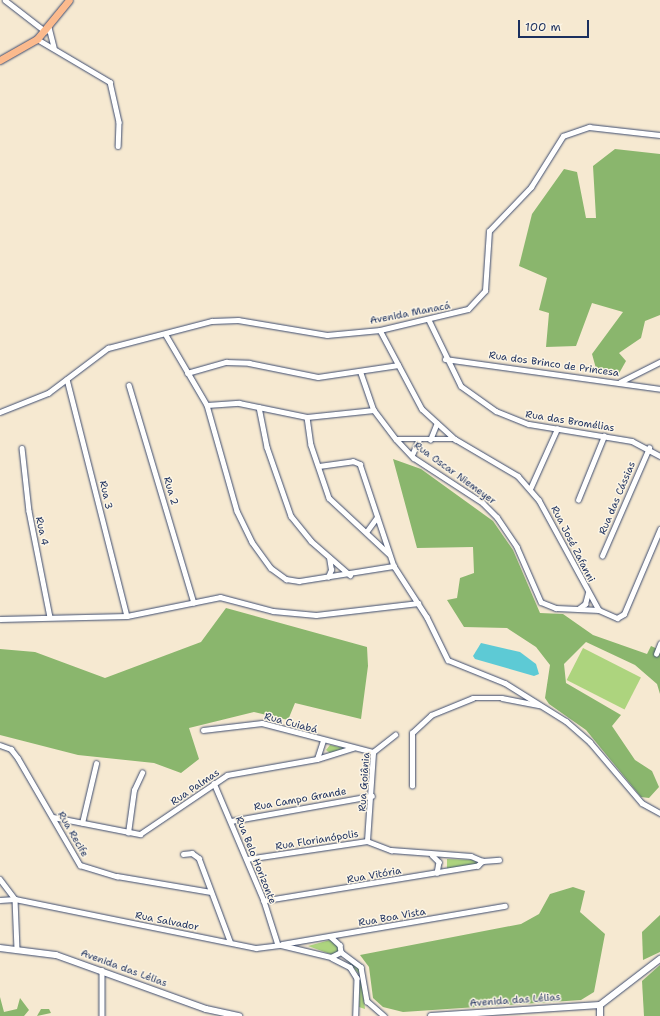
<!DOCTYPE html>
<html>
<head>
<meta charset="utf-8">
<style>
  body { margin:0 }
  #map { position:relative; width:660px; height:1016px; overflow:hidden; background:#f6e9d1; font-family:"Shantell Sans",sans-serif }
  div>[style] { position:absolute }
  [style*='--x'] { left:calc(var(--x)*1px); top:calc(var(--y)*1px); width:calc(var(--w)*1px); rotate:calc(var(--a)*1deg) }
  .green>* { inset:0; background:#add47e; transform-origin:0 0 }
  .forest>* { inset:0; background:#8ab66d }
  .water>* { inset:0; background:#5dcad5 }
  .roads { filter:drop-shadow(0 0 1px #3c4b6f) drop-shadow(0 0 1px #3c4b6f) }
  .minor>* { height:4.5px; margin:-2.25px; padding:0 2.25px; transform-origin:2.25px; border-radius:2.25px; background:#fff }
  .tertiary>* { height:6px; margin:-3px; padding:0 3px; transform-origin:3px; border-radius:3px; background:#fff }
  .primary>* { height:7px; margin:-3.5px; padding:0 3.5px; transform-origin:3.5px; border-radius:3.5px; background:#fbba8d }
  span { translate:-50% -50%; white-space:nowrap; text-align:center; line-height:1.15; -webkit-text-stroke:3px #fcf5e5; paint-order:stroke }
  .street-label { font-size:10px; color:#1b2f5e }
  .scale { position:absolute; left:518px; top:20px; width:71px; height:18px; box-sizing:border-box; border:2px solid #1b2f5e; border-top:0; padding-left:5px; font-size:12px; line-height:14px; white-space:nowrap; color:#1b2f5e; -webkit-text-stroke:3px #fcf5e5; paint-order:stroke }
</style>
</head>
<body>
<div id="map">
  <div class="green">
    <i style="left:583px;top:648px;width:65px;height:36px;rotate:27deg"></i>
    <i style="clip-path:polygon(330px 745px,344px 748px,345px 749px,330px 753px,326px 750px)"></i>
    <i style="clip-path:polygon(447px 859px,473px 860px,479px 864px,447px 869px)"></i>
    <i style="clip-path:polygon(330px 940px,336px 942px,339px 951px,333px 955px,308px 946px)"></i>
    <i style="clip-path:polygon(342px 955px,358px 967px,361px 973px,365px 1009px,359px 1007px,360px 975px)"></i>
  </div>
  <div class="forest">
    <i style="clip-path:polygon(615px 149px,660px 154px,660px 315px,645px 321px,641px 338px,619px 353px,626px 361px,617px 377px,597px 372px,592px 354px,623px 312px,592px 303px,576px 346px,546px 347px,549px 313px,539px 310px,547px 278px,519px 266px,532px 214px,564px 169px,577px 172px,586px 218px,596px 218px,593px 166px)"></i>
    <i style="clip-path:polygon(393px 459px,421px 469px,493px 521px,513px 550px,540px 613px,563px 614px,593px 635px,647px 654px,651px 646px,660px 650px,660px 694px,657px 684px,635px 665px,586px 642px,564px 664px,566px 683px,621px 715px,612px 726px,635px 760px,652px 771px,659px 787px,649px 798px,641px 797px,586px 730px,549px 704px,545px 698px,550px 665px,536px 647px,507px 628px,464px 627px,447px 600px,457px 598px,460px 578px,474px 573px,473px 547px,417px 548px)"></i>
    <i style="clip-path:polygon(226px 608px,367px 647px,368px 666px,361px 719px,295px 703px,288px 720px,254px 712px,189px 728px,199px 759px,181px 773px,154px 763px,78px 755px,0 735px,0 649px,35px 652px,105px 678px,201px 642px)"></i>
    <i style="clip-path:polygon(573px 887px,585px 891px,580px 912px,605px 934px,594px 992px,581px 1000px,403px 1012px,383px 1007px,373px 998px,369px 967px,360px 955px,521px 924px,539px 914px,550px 894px)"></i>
    <i style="clip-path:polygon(660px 915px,660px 952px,643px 960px,642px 932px)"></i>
    <i style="clip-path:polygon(660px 965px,660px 1016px,644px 1016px,642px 981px)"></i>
    <i style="clip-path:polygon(0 997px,4px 1012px,17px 1009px,20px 998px,29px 1010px,24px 1016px,0 1016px)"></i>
    <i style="clip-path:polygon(41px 1009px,49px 1009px,51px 1013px,37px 1016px)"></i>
  </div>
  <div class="water">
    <i style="clip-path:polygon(481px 643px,520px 652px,536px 664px,539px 674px,534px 676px,475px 659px,473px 656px)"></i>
  </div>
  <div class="roads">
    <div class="minor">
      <i style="--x:5;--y:0;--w:51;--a:37.8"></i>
      <i style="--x:49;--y:27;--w:21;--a:76"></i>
      <i style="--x:37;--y:39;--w:85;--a:30.5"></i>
      <i style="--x:110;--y:82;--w:41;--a:77.3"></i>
      <i style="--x:119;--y:122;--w:24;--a:92"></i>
      <i style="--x:429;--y:320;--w:73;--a:64.1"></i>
      <i style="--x:461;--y:386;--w:43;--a:35.5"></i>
      <i style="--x:496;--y:411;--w:35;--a:22"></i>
      <i style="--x:529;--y:424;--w:104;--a:9.4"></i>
      <i style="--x:632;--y:441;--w:32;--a:28"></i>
      <i style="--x:380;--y:330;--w:89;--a:62"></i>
      <i style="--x:422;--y:409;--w:45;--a:42.3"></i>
      <i style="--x:455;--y:439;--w:73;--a:30.4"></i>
      <i style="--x:518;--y:476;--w:32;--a:49"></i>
      <i style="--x:539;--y:500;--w:125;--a:61.4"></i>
      <i style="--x:599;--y:610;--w:20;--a:24"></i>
      <i style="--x:617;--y:618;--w:8;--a:-30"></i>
      <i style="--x:624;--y:614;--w:92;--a:-67"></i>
      <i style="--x:166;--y:335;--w:81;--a:59.6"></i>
      <i style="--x:207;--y:405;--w:110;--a:74.2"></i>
      <i style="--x:237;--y:511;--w:34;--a:64"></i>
      <i style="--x:252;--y:542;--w:32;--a:54"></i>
      <i style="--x:271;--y:568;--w:19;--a:36"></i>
      <i style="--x:286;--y:579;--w:13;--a:9"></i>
      <i style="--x:299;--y:581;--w:96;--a:-9"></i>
      <i style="--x:445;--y:359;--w:217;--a:7.9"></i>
      <i style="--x:187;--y:373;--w:41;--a:-15.8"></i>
      <i style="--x:226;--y:362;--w:23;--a:2"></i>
      <i style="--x:249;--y:363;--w:70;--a:11.5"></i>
      <i style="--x:318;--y:377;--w:81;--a:-8.5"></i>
      <i style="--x:361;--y:373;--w:39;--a:71"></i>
      <i style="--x:374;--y:410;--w:36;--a:53"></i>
      <i style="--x:396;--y:439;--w:26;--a:47"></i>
      <i style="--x:414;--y:458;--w:82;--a:33.1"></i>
      <i style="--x:483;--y:503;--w:20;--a:45"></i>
      <i style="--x:497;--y:517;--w:36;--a:56"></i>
      <i style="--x:517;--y:547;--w:60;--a:66.4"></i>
      <i style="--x:541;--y:602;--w:16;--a:22"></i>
      <i style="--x:556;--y:608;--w:43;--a:2.7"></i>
      <i style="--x:67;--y:379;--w:244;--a:75.8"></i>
      <i style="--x:620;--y:382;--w:45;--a:-26.6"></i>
      <i style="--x:129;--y:385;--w:227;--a:73.4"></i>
      <i style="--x:207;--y:405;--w:32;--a:-4"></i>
      <i style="--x:239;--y:403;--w:69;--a:11.6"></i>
      <i style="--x:307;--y:417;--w:67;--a:-6"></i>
      <i style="--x:259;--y:407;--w:41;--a:78.7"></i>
      <i style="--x:267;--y:447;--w:73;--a:70.8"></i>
      <i style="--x:291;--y:516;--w:32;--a:51"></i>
      <i style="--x:311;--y:541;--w:52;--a:41.1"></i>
      <i style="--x:0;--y:412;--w:52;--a:-21.6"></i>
      <i style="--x:48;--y:393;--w:75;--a:-36.9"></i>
      <i style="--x:108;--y:348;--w:107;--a:-14.6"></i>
      <i style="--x:212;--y:321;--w:26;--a:-2"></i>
      <i style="--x:238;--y:320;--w:90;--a:9.6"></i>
      <i style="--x:327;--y:335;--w:53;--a:-5.4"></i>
      <i style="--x:380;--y:330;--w:90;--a:-13.4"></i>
      <i style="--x:468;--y:309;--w:25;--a:-47"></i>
      <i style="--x:485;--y:291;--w:60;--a:-86.2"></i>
      <i style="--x:489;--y:231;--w:61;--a:-46.3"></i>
      <i style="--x:531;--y:187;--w:60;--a:-57.9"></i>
      <i style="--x:563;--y:136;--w:28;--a:-19"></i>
      <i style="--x:589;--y:127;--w:71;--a:6.4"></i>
      <i style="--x:307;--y:417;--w:28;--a:82"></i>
      <i style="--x:311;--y:445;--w:56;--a:71.2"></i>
      <i style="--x:329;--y:498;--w:82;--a:43"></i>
      <i style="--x:396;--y:439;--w:59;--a:0"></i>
      <i style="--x:430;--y:440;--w:18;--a:-68"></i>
      <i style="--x:22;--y:448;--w:63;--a:83.7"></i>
      <i style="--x:29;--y:511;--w:108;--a:78.8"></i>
      <i style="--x:412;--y:455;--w:17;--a:-66"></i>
      <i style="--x:319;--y:466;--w:34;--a:-8"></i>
      <i style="--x:353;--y:461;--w:8;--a:23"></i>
      <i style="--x:360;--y:464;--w:108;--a:71.6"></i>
      <i style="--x:394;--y:566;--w:61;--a:57.1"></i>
      <i style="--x:427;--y:617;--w:48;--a:64"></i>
      <i style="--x:448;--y:660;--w:61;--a:22"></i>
      <i style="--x:505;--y:683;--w:72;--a:31.9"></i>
      <i style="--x:566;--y:721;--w:32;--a:41"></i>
      <i style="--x:590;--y:742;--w:80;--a:49.6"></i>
      <i style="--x:642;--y:803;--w:21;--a:29"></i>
      <i style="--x:530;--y:489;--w:66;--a:-65.8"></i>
      <i style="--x:578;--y:500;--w:69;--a:-67.9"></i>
      <i style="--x:367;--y:531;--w:17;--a:-54"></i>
      <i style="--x:602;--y:556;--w:118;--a:-66.5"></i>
      <i style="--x:328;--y:577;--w:8;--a:-67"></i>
      <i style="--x:331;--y:570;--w:12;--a:-99"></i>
      <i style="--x:578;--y:609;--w:9;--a:-36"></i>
      <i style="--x:585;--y:604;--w:11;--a:-75"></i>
      <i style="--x:0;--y:619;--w:127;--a:-1.4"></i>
      <i style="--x:127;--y:616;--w:95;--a:-11.5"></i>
      <i style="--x:220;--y:597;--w:55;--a:14.8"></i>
      <i style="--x:273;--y:611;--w:43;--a:5.3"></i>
      <i style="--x:316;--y:615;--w:103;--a:-6.7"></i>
      <i style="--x:656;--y:654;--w:11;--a:-68"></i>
      <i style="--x:203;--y:730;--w:59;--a:-6.8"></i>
      <i style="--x:262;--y:723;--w:115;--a:14.6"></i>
      <i style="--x:0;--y:745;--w:12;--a:20"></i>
      <i style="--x:11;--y:749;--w:11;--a:52"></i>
      <i style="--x:18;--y:758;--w:124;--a:59.9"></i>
      <i style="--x:80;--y:865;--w:39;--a:17"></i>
      <i style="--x:117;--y:876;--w:95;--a:9.7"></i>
      <i style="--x:317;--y:759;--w:19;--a:-72"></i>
      <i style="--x:214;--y:783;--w:128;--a:67"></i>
      <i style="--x:264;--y:901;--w:46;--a:72.3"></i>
      <i style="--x:412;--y:786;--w:53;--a:-90"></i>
      <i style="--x:412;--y:733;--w:26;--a:-43"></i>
      <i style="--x:431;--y:715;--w:45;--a:-22"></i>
      <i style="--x:473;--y:698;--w:29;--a:0"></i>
      <i style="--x:502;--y:698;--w:38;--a:11"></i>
      <i style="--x:53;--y:817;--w:89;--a:11.1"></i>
      <i style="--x:140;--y:834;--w:105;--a:-34.1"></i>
      <i style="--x:227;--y:775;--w:91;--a:-10.1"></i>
      <i style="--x:317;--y:759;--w:38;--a:-17"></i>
      <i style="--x:231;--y:821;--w:143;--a:-10.1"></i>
      <i style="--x:82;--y:823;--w:61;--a:-76.7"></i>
      <i style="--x:128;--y:833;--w:43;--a:-82.1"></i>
      <i style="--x:134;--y:790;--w:19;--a:-65"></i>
      <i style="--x:367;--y:841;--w:89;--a:-86.1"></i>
      <i style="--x:373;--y:752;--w:28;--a:-38"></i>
      <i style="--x:183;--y:854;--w:9;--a:-6"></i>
      <i style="--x:192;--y:853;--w:9;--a:36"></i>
      <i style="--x:199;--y:858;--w:89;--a:69.5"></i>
      <i style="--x:432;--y:855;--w:10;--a:45"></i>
      <i style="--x:439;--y:862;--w:11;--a:100"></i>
      <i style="--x:247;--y:859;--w:121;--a:-8.5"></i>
      <i style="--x:367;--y:841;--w:26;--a:21"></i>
      <i style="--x:391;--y:850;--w:80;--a:4.3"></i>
      <i style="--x:471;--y:856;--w:13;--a:23"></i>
      <i style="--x:483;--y:861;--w:7;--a:135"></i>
      <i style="--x:478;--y:866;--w:217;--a:170.7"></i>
      <i style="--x:483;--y:861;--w:16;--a:-4"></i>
      <i style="--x:0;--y:879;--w:25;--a:53"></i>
      <i style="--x:15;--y:899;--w:50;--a:87.7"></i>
      <i style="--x:0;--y:900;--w:15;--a:-4"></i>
      <i style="--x:15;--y:899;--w:246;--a:11.5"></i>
      <i style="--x:256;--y:948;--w:25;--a:-7"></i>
      <i style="--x:281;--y:945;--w:51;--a:13.5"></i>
      <i style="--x:331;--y:957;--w:11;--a:-27"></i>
      <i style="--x:331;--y:937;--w:12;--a:42"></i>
      <i style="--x:340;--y:945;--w:7;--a:82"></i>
      <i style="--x:282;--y:944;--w:226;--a:-9.7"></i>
      <i style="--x:341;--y:952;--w:25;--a:37"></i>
      <i style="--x:361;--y:967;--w:35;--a:80"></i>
      <i style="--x:367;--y:1001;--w:23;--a:41"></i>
      <i style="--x:332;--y:958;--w:20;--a:27"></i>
      <i style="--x:350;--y:967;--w:13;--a:58"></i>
      <i style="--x:357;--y:978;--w:38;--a:92"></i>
      <i style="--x:102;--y:970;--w:46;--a:90"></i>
    </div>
    <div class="tertiary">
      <i style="--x:0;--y:948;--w:56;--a:7.1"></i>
      <i style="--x:56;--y:955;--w:159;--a:19.8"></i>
      <i style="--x:206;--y:1009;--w:34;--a:12"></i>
      <i style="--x:431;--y:1016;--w:169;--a:-3.7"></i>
      <i style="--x:600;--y:1016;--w:11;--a:-90"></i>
      <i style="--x:600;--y:1005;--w:76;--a:-37.5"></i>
    </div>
    <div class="primary">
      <i style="--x:0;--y:60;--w:43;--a:-29.6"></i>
      <i style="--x:37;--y:39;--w:50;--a:-50.6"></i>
    </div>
  </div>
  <div class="street-label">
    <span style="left:410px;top:313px;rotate:-11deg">Avenida Manacá</span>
    <span style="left:554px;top:364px;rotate:8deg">Rua dos Brinco de Princesa</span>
    <span style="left:570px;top:421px;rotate:9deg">Rua das Bromélias</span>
    <span style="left:455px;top:473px;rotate:36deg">Rua Oscar Niemeyer</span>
    <span style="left:171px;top:491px;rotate:73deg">Rua 2</span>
    <span style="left:106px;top:495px;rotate:78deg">Rua 3</span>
    <span style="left:617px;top:498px;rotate:-67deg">Rua das Cássias</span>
    <span style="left:42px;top:531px;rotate:78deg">Rua 4</span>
    <span style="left:573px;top:544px;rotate:63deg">Rua José Zafanni</span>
    <span style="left:291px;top:723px;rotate:15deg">Rua Cuiabá</span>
    <span style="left:364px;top:782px;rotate:-86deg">Rua Goiânia</span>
    <span style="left:195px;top:787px;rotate:-34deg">Rua Palmas</span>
    <span style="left:300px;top:799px;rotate:-10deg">Rua Campo Grande</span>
    <span style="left:73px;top:834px;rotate:60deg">Rua Recife</span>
    <span style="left:317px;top:840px;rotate:-9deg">Rua Florianópolis</span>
    <span style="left:256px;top:860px;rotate:68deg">Rua Belo Horizonte</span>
    <span style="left:374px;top:875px;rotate:-10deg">Rua Vitória</span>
    <span style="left:392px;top:917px;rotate:-10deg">Rua Boa Vista</span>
    <span style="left:167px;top:921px;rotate:11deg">Rua Salvador</span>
    <span style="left:124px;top:968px;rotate:20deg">Avenida das Lélias</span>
    <span style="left:515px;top:1000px;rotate:-4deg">Avenida das Lélias</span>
  </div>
  <div class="scale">100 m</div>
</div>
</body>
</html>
